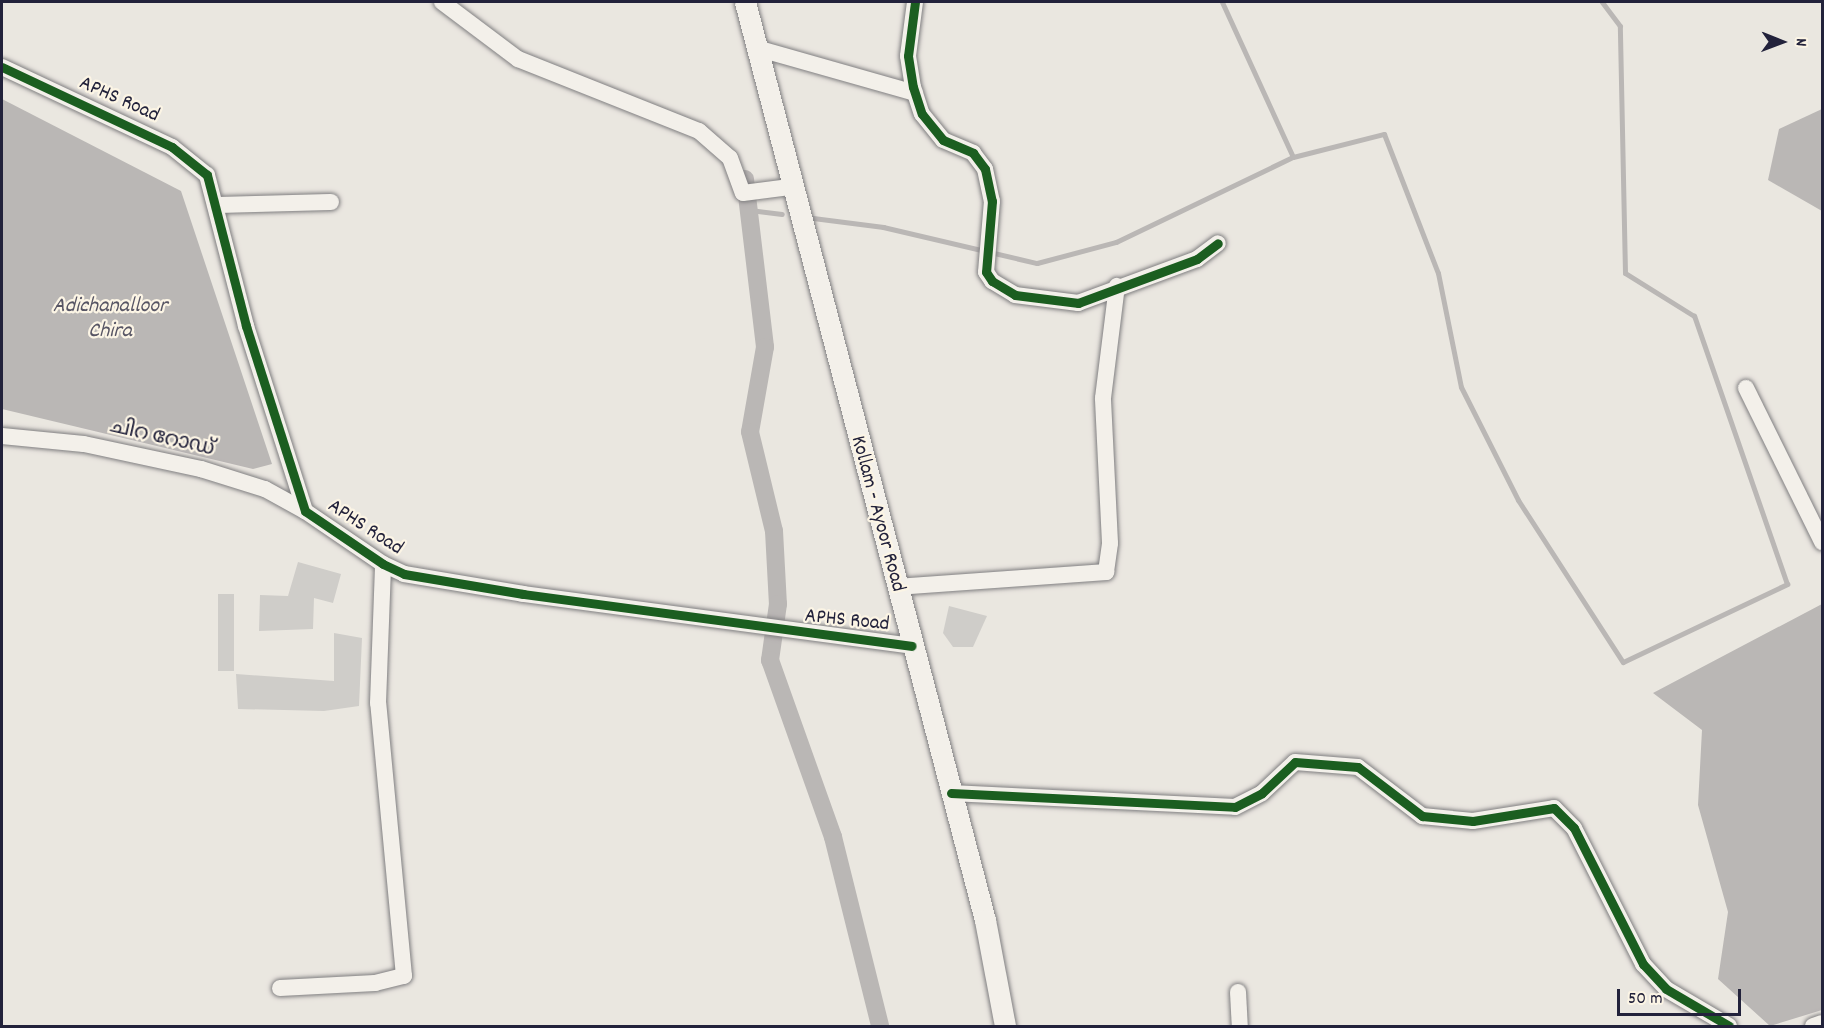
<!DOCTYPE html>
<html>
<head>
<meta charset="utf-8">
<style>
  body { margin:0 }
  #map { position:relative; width:1824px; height:1028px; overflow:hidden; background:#eae7e0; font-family:Dekko,"Noto Sans Malayalam",sans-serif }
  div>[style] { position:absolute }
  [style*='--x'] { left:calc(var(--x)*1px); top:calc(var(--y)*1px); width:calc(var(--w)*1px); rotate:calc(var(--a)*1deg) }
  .water>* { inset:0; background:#bab7b5 }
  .stream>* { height:5px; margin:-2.5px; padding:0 2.5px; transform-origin:2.5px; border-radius:2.5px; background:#bab7b5 }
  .canal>* { height:18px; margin:-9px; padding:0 9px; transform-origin:9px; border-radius:9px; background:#bab7b5 }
  .building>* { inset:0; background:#cfcdc9; transform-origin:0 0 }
  .roads { filter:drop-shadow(0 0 2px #807f81) drop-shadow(0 0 2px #807f81) }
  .minor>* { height:16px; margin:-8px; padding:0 8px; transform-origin:8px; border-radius:8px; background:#f3f0ea }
  .major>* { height:21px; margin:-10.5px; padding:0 10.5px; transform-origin:10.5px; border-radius:10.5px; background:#f3f0ea }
  .cycleway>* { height:9px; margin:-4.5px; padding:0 4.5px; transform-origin:4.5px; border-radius:4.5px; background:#1b5e20 }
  span { translate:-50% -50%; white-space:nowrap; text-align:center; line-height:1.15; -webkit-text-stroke:4.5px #fcf5e5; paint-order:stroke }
  .street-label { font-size:21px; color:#22223b }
  .water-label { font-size:22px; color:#575564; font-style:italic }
  .frame { position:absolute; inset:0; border:3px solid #22223b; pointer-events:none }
  .north { position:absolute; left:1752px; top:12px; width:60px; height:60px; -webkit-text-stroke:4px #fcf5e5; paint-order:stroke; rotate:91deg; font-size:16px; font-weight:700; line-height:24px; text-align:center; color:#22223b }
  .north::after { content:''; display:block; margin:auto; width:21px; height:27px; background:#22223b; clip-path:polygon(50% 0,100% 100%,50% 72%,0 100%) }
  .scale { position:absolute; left:1617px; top:989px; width:124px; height:27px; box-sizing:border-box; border:3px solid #22223b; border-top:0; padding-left:8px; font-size:18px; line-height:21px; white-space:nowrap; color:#22223b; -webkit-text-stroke:4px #fcf5e5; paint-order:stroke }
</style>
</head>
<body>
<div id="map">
  <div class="water">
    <i style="clip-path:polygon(2px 99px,181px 191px,272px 464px,253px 469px,2px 409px)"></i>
    <i style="clip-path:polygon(1822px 109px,1822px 211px,1768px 180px,1779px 129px)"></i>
    <i style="clip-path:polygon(1822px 604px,1822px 1010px,1770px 1026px,1718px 979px,1728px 912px,1698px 805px,1702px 730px,1653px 693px)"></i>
  </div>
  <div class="stream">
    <i style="--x:1222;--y:2;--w:170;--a:65.4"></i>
    <i style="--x:750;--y:210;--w:32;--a:7"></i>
    <i style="--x:813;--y:218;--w:71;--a:7.3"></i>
    <i style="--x:883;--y:227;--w:158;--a:13.2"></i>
    <i style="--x:1037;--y:263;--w:82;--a:-14.9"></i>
    <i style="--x:1116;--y:242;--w:196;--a:-25.7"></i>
    <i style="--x:1293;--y:157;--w:94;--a:-14.2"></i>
    <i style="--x:1384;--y:134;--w:149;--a:68.8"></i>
    <i style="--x:1438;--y:273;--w:116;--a:78.6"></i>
    <i style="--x:1461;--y:387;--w:127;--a:63.2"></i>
    <i style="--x:1518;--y:500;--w:193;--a:57.1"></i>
    <i style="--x:1623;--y:662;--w:182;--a:-25.4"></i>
    <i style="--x:1787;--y:584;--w:284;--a:-109.1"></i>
    <i style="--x:1694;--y:316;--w:81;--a:-148.1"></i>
    <i style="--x:1625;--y:273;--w:247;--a:-91.2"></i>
    <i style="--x:1620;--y:26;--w:30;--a:-127"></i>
  </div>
  <div class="canal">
    <i style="--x:745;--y:179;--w:169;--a:83.2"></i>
    <i style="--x:765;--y:347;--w:86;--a:100"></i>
    <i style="--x:750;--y:432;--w:102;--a:76.4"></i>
    <i style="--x:774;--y:531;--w:73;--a:86.9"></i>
    <i style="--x:778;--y:604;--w:57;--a:98.1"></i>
    <i style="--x:770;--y:660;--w:188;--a:70.4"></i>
    <i style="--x:833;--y:837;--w:195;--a:76"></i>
  </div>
  <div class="building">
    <i style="clip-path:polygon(298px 562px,341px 574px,333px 603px,314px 598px,313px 629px,259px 631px,260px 595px,288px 596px)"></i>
    <i style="left:218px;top:594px;width:16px;height:77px"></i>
    <i style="clip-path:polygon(949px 606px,987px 616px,973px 647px,953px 647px,943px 633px)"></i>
    <i style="clip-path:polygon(334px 633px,362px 638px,359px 706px,324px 711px,238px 709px,236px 674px,334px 681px)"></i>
  </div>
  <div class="roads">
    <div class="minor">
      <i style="--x:442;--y:2;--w:95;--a:36.9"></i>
      <i style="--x:518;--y:59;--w:195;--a:21.7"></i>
      <i style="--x:699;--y:131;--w:41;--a:41.1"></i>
      <i style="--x:730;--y:158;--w:37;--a:70"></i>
      <i style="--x:743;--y:193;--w:47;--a:-7.3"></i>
      <i style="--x:915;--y:2;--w:54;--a:97.4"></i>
      <i style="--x:908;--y:56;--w:31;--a:81"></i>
      <i style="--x:913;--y:87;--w:28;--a:72"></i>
      <i style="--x:922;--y:114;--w:33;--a:51"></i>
      <i style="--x:943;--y:140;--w:33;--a:23"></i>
      <i style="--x:973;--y:153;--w:20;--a:53"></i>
      <i style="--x:985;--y:169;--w:33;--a:78"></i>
      <i style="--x:992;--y:201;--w:71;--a:94.8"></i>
      <i style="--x:986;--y:272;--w:11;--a:56"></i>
      <i style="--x:992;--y:281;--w:27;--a:31"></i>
      <i style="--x:1015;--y:295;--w:64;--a:7.2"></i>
      <i style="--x:1078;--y:303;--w:127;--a:-20.3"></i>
      <i style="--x:1197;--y:259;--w:26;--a:-37"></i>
      <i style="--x:756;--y:48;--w:165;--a:15.8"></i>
      <i style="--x:2;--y:67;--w:188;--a:25.2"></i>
      <i style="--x:172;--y:147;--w:45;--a:38.7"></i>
      <i style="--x:207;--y:175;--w:156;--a:75.5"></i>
      <i style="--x:246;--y:326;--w:194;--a:72.3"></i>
      <i style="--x:305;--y:511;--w:94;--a:34.2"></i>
      <i style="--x:383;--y:564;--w:23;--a:25"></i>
      <i style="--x:404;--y:574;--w:121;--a:9.5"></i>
      <i style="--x:523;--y:594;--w:392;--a:7.6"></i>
      <i style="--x:217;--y:205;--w:114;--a:-1.5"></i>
      <i style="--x:1746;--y:388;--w:172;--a:63.7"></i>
      <i style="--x:2;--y:436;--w:82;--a:5.6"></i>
      <i style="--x:84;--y:444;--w:120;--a:12.1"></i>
      <i style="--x:201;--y:469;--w:67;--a:17.4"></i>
      <i style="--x:265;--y:489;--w:46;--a:28.8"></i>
      <i style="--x:896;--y:587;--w:211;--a:-4.1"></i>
      <i style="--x:1106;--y:572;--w:29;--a:-82"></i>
      <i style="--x:1110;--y:543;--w:145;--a:-92.8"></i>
      <i style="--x:1103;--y:398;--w:113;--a:-82.9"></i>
      <i style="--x:951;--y:793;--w:284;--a:2.8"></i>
      <i style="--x:1235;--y:807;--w:30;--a:-27"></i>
      <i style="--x:1262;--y:793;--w:45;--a:-43.2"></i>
      <i style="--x:1295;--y:762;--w:63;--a:4.5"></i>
      <i style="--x:1358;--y:767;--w:81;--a:37.4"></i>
      <i style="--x:1422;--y:816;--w:51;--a:5.6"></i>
      <i style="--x:1473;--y:821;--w:82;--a:-9.1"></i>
      <i style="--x:1554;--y:808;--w:28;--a:45"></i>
      <i style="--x:1574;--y:828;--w:153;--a:63.1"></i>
      <i style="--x:1643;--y:964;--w:34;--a:47"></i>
      <i style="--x:1666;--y:989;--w:73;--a:30.4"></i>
      <i style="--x:280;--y:988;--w:95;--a:-3"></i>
      <i style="--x:375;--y:983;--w:30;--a:-14"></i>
      <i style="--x:404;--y:976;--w:274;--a:-95.4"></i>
      <i style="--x:378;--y:703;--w:139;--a:-87.9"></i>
      <i style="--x:1238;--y:992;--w:34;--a:87"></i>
      <i style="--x:1813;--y:1026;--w:9;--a:-18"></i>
    </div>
    <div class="major">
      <i style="--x:745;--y:2;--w:949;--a:75.35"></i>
      <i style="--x:985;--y:920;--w:108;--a:79.3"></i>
    </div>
  </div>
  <div class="cycleway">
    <i style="--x:915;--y:2;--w:54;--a:97.4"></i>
    <i style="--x:908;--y:56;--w:31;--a:81"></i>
    <i style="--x:913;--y:87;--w:28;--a:72"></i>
    <i style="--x:922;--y:114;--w:33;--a:51"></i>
    <i style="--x:943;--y:140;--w:33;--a:23"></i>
    <i style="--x:973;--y:153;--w:20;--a:53"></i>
    <i style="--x:985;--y:169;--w:33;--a:78"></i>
    <i style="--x:992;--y:201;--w:71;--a:94.8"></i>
    <i style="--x:986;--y:272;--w:11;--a:56"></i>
    <i style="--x:992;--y:281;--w:27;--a:31"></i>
    <i style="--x:1015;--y:295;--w:64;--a:7.2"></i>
    <i style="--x:1078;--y:303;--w:127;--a:-20.3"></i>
    <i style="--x:1197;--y:259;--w:26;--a:-37"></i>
    <i style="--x:2;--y:67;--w:188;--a:25.2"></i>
    <i style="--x:172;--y:147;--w:45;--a:38.7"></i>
    <i style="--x:207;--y:175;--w:156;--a:75.5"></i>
    <i style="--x:246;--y:326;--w:194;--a:72.3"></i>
    <i style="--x:305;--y:511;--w:94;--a:34.2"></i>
    <i style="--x:383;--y:564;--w:23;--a:25"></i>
    <i style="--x:404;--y:574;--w:121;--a:9.5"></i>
    <i style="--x:523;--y:594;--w:392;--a:7.6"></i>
    <i style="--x:951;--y:793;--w:284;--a:2.8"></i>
    <i style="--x:1235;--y:807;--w:30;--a:-27"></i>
    <i style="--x:1262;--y:793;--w:45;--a:-43.2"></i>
    <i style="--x:1295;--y:762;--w:63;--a:4.5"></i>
    <i style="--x:1358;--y:767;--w:81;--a:37.4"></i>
    <i style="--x:1422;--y:816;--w:51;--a:5.6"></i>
    <i style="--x:1473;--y:821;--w:82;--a:-9.1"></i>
    <i style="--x:1554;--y:808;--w:28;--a:45"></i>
    <i style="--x:1574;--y:828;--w:153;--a:63.1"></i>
    <i style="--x:1643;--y:964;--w:34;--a:47"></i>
    <i style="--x:1666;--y:989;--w:73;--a:30.4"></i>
  </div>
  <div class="street-label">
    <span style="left:119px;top:100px;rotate:24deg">APHS Road</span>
    <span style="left:162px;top:439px;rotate:13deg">ചിറ റോഡ്</span>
    <span style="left:877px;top:514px;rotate:75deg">Kollam - Ayoor Road</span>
    <span style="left:365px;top:528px;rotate:33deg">APHS Road</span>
    <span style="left:847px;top:621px;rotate:6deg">APHS Road</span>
  </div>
  <div class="water-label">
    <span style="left:110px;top:319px">Adichanalloor<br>Chira</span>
  </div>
  <div class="frame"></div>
  <div class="north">N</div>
  <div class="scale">50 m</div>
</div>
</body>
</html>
